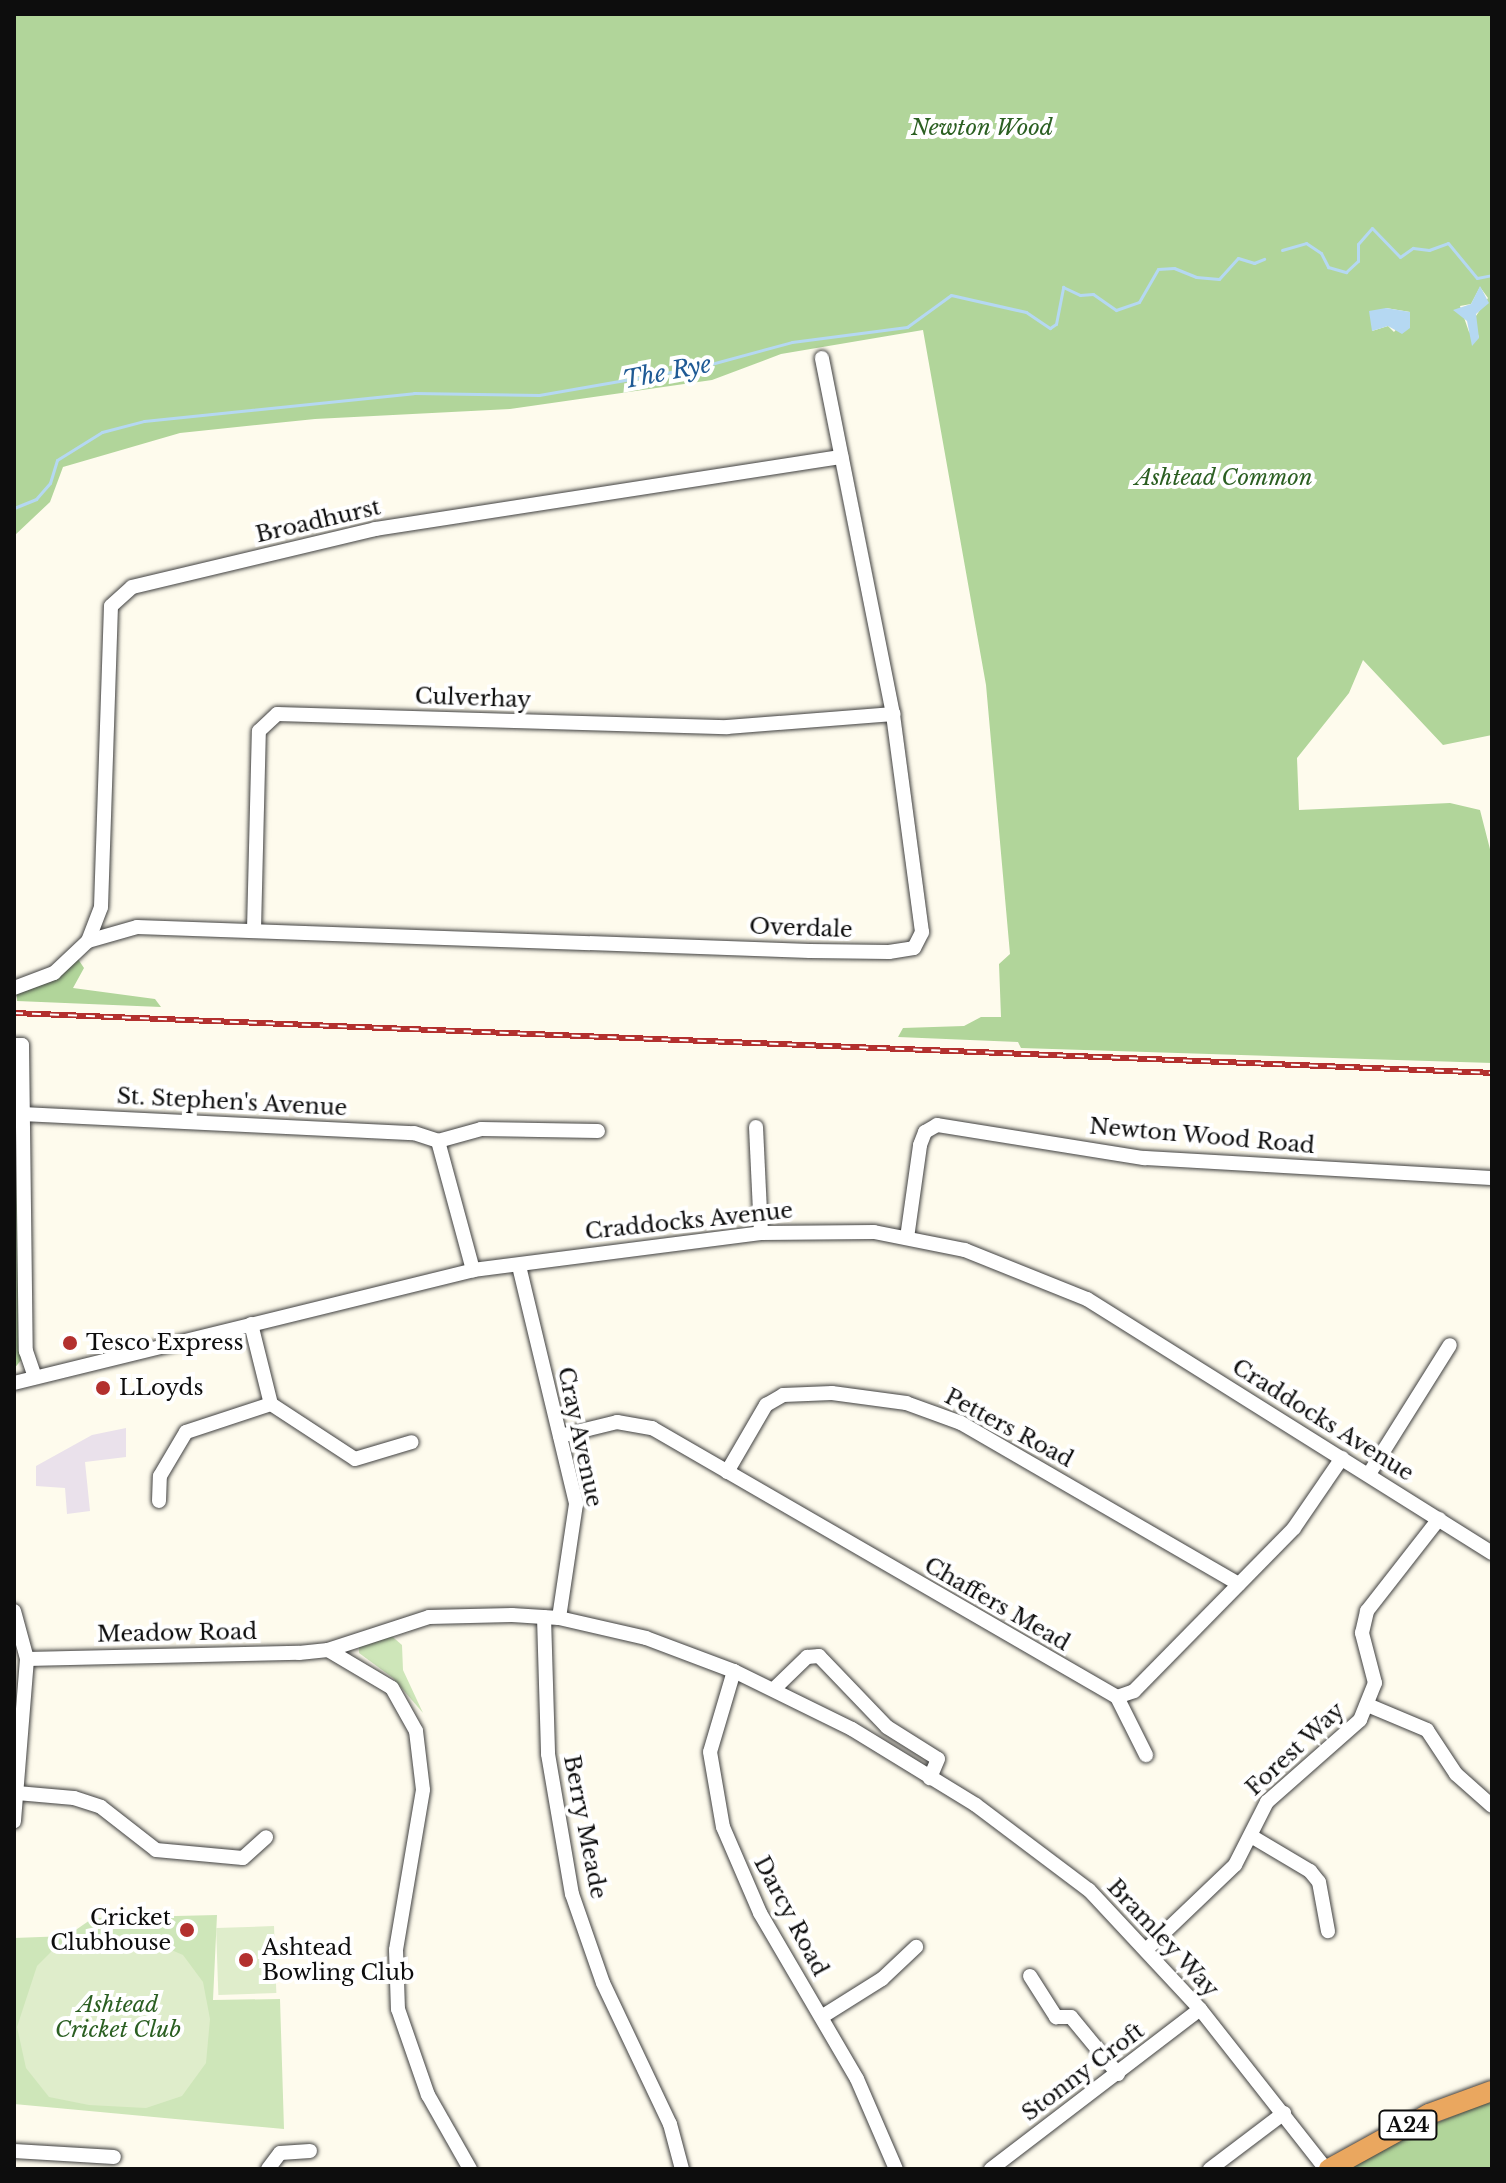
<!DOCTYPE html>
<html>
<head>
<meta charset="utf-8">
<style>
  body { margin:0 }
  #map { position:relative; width:1506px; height:2183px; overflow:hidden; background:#fefbed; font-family:"Libre Baskerville",serif }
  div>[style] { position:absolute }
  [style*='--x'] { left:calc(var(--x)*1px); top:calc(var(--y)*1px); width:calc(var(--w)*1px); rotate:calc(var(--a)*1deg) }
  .industrial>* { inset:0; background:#eae1eb }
  .green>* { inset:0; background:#cee6b9 }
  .forest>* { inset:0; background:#b1d59a }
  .pitch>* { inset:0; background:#dfedcb; transform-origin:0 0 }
  .water>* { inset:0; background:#b5d8f2 }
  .stream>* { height:3px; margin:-1.5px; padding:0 1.5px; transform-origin:1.5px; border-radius:1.5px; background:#b5d8f2 }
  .roads { filter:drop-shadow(0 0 2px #404040) drop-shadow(0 0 2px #404040) }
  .minor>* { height:14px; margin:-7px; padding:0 7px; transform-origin:7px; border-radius:7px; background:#fff }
  .highway>* { height:20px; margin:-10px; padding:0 10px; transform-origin:10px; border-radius:10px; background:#eaa75f }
  .rail>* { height:6px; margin-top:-3px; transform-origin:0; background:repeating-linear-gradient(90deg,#fff 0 9px,#b3302e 0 18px); box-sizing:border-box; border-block:2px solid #b3302e }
  .dots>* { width:22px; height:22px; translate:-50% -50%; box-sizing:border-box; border:4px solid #fff; border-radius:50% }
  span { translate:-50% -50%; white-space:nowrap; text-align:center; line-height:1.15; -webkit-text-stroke:8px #fff; paint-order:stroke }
  .shield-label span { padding:2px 6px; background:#fff; border:2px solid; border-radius:6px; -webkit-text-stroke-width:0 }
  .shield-label { font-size:20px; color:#0d0d0d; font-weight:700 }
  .park-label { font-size:22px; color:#2b5f22; font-style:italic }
  .street-label { font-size:22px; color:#0d0d0d }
  .poi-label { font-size:22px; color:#0d0d0d }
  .left { translate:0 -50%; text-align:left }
  .right { translate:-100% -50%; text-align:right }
  .water-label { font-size:24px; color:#1f5a95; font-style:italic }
  .frame { position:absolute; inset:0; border:16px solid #0d0d0d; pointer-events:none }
</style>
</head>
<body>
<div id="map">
  <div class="industrial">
    <i style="clip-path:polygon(126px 1428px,126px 1457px,85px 1462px,90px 1511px,67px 1514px,65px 1488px,36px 1486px,36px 1466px,92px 1435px)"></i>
  </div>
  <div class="green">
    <i style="clip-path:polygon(388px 1633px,402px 1645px,403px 1670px,423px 1713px,393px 1678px,359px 1653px,359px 1647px)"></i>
    <i style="clip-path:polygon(217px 1915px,213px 2000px,280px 1999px,284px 2129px,14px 2104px,14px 1938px,67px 1936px,93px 1918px)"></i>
  </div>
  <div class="forest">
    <i style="clip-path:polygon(evenodd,14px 14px,1492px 14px,1492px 735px,1443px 745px,1363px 660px,1349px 693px,1297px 758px,1299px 810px,1450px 803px,1480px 810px,1492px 857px,1492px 1063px,1021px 1048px,1018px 1042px,898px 1037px,903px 1028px,964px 1026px,981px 1017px,1001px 1017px,999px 964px,1010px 954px,986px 685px,923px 330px,781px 354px,712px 380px,510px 409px,315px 419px,180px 433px,63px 467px,50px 502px,14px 536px,14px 14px,1480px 287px,1488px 298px,1474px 319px,1479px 338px,1469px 332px,1460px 306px,1471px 304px,1480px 287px,14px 14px,1386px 308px,1410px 312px,1394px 332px,1388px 326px,1372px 331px,1386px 308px)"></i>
    <i style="clip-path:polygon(78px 959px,84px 968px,73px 988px,155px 999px,161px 1007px,17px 1001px,17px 992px,50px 982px)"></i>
    <i style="clip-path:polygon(14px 1090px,21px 1360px,14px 1369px)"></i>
    <i style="clip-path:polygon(1492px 2100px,1492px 2169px,1345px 2169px,1407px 2135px)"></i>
  </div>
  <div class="pitch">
    <i style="left:274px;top:1926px;width:67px;height:58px;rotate:88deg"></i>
    <i style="clip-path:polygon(90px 1935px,139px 1936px,183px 1955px,203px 1982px,210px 2019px,206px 2063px,182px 2096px,146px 2108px,89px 2105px,49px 2097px,26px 2068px,17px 2027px,37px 1966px,56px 1947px)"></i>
  </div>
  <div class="water">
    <i style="clip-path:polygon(1480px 286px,1489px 303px,1476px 314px,1479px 338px,1472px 346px,1467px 321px,1453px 310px,1471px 304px)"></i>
    <i style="clip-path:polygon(1386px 308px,1410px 312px,1410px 328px,1402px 334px,1388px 326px,1372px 331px,1369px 311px)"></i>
  </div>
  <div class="stream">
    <i style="--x:1282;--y:250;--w:25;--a:-16"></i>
    <i style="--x:1306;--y:243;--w:18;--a:34"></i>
    <i style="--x:1321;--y:253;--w:16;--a:63"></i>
    <i style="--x:1328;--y:267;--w:19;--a:16"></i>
    <i style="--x:1346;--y:272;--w:16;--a:-43"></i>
    <i style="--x:1358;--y:261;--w:17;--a:-90"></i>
    <i style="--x:1358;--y:244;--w:21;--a:-49"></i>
    <i style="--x:1372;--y:228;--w:40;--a:46"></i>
    <i style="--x:1400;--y:257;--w:16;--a:-35"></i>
    <i style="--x:1413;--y:248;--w:16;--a:7"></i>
    <i style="--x:1429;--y:250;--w:20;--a:-20"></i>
    <i style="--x:1448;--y:243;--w:45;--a:50.4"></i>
    <i style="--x:1477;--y:278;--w:15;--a:-11"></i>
    <i style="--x:14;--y:508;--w:24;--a:-22"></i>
    <i style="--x:36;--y:499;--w:21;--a:-49"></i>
    <i style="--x:50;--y:483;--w:24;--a:-73"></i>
    <i style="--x:57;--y:460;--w:53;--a:-31.9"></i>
    <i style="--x:102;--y:432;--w:43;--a:-14.7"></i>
    <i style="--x:144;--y:421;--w:271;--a:-5.9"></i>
    <i style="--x:414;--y:393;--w:125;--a:0.9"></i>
    <i style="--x:539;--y:395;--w:163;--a:-9.9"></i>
    <i style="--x:700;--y:367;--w:95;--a:-15.2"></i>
    <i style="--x:792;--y:342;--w:116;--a:-7.4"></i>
    <i style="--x:907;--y:327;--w:54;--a:-36"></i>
    <i style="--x:951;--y:295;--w:77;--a:12.8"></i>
    <i style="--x:1026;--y:312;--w:29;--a:34"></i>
    <i style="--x:1050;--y:328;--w:7;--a:-34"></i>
    <i style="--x:1056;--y:324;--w:38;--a:-79"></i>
    <i style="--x:1063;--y:287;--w:19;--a:25"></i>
    <i style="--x:1080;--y:295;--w:13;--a:-4"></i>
    <i style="--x:1093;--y:294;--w:28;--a:35"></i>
    <i style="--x:1116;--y:310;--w:24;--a:-19"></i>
    <i style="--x:1139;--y:302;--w:38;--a:-60"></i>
    <i style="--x:1158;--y:269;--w:16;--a:-4"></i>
    <i style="--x:1174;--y:268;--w:24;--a:22"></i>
    <i style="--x:1196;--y:277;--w:23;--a:5"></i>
    <i style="--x:1219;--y:279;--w:28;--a:-48"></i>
    <i style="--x:1238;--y:258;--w:17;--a:17"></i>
    <i style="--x:1254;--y:263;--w:11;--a:-22"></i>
  </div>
  <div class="roads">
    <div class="minor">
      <i style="--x:254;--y:930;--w:199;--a:-88.6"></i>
      <i style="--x:259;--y:731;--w:25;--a:-43"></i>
      <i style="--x:277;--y:714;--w:450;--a:1.7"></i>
      <i style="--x:727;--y:727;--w:167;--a:-4.5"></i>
      <i style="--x:88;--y:941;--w:51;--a:-15.9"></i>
      <i style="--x:137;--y:927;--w:673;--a:2.04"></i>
      <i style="--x:810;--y:951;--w:79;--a:0.7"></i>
      <i style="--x:889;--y:952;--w:25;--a:-9"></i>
      <i style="--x:914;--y:948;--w:18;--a:-63"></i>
      <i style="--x:922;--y:932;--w:220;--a:-97.6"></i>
      <i style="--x:893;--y:714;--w:363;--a:-101.3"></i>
      <i style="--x:14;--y:988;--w:43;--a:-20.6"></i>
      <i style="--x:54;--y:973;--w:47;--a:-43.3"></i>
      <i style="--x:88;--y:941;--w:36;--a:-69"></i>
      <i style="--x:101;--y:907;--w:301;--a:-88.1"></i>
      <i style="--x:111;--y:606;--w:28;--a:-42"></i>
      <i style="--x:132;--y:587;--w:250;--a:-13.4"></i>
      <i style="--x:375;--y:529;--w:472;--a:-8.8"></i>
      <i style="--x:14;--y:1045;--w:8;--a:0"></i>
      <i style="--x:22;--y:1045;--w:306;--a:89.3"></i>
      <i style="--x:26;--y:1351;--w:24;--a:71"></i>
      <i style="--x:22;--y:1114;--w:392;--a:2.8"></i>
      <i style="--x:414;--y:1133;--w:25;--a:18"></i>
      <i style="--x:438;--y:1141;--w:45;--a:-15.6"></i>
      <i style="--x:481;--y:1129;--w:117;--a:1"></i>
      <i style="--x:756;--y:1127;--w:106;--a:87.3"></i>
      <i style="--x:438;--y:1141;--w:134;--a:74.8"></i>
      <i style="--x:907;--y:1238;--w:94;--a:-82"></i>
      <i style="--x:920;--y:1145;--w:14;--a:-69"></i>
      <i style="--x:925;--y:1132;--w:14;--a:-30"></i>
      <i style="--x:937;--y:1125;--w:210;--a:9.1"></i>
      <i style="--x:1144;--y:1158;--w:349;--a:3.3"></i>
      <i style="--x:519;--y:1266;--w:245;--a:76.5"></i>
      <i style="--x:576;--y:1504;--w:115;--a:98.5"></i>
      <i style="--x:251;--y:1324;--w:82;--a:76"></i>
      <i style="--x:271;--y:1404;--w:100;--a:33.2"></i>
      <i style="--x:355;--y:1459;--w:59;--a:-16.6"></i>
      <i style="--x:14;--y:1383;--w:473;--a:-13.8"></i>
      <i style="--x:473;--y:1270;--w:290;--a:-7.3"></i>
      <i style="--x:761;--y:1233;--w:113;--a:-0.5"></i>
      <i style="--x:874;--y:1232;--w:93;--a:11.2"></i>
      <i style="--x:965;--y:1250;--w:131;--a:21.9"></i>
      <i style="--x:1087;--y:1299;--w:478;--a:32.1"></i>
      <i style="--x:560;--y:1436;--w:59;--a:-13.8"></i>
      <i style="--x:617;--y:1422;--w:36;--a:10"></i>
      <i style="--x:652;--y:1428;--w:537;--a:30.05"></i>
      <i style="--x:1117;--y:1697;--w:18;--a:-19"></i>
      <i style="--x:1134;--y:1691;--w:228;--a:-45.5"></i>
      <i style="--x:1294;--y:1528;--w:85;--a:-55.6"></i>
      <i style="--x:727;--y:1472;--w:78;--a:-59.8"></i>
      <i style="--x:766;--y:1405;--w:20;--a:-30"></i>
      <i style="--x:783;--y:1395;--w:49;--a:-2.3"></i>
      <i style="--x:832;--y:1393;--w:75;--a:7.7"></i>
      <i style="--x:906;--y:1403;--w:59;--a:20"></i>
      <i style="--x:961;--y:1423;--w:321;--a:30.1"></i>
      <i style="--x:1369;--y:1474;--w:152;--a:-57.9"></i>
      <i style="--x:159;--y:1501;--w:25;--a:-88"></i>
      <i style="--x:160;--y:1476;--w:51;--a:-59.4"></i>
      <i style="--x:186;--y:1432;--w:89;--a:-18.2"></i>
      <i style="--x:14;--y:1611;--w:50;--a:74.8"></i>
      <i style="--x:27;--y:1659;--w:163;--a:94.6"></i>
      <i style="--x:544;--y:1617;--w:137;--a:88.3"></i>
      <i style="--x:548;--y:1754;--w:142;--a:80.3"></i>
      <i style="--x:572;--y:1894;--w:94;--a:70.8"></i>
      <i style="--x:603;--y:1983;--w:156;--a:64.6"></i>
      <i style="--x:670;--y:2124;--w:47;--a:75.1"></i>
      <i style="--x:328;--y:1650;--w:74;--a:30.7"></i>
      <i style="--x:392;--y:1688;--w:49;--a:60.8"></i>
      <i style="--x:416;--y:1731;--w:59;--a:83.2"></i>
      <i style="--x:423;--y:1790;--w:162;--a:99.6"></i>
      <i style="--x:396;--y:1950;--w:59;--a:88.1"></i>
      <i style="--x:398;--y:2009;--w:91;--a:70.8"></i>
      <i style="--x:428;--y:2095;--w:85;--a:60.4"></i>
      <i style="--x:27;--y:1659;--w:272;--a:-1.3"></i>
      <i style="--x:299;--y:1653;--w:29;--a:-6"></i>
      <i style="--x:328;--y:1650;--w:106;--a:-18.1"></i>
      <i style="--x:429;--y:1617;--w:83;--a:-1.4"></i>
      <i style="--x:512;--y:1615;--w:47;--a:3.7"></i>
      <i style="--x:559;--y:1618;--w:89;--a:12.9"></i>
      <i style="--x:646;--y:1638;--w:94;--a:20.6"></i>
      <i style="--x:734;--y:1671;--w:131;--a:26.2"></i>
      <i style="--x:852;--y:1729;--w:145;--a:31.5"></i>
      <i style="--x:976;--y:1805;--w:141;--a:37"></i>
      <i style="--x:1089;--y:1890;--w:163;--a:47"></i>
      <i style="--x:1200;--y:2009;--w:204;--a:51.8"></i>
      <i style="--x:734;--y:1671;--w:84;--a:106.5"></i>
      <i style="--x:710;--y:1752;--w:76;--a:80.2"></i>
      <i style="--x:723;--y:1827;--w:94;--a:66.7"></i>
      <i style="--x:760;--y:1913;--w:192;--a:59.7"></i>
      <i style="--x:857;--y:2079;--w:98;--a:66.6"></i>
      <i style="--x:775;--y:1688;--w:45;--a:-44.1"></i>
      <i style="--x:807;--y:1657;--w:12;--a:-5"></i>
      <i style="--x:819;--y:1656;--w:98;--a:46.2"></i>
      <i style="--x:887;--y:1727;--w:60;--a:32.1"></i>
      <i style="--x:938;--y:1759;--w:21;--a:113"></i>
      <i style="--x:1117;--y:1697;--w:65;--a:63.4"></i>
      <i style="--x:1370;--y:1706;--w:62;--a:22.8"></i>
      <i style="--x:1427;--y:1730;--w:53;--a:56.6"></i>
      <i style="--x:1456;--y:1774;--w:48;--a:41.6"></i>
      <i style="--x:17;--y:1793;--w:57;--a:5"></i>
      <i style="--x:74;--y:1798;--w:28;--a:18"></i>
      <i style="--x:101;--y:1807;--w:70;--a:38"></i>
      <i style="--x:156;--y:1850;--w:87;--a:5.3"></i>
      <i style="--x:243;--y:1858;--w:31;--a:-42"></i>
      <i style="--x:1251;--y:1836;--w:69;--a:30.7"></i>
      <i style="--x:1310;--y:1871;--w:14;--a:51"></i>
      <i style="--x:1319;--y:1882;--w:50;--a:79.6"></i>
      <i style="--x:1147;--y:1949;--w:122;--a:-43.7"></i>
      <i style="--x:1235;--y:1865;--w:71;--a:-63.1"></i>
      <i style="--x:1267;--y:1802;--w:124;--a:-41.4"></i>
      <i style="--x:1360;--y:1720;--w:40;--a:-68"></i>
      <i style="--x:1375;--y:1683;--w:52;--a:-104.6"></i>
      <i style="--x:1362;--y:1633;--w:23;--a:-77"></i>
      <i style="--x:1367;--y:1611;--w:117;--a:-52"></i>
      <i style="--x:1030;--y:1976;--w:49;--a:57.6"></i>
      <i style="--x:1056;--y:2017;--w:15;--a:0"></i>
      <i style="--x:1071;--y:2017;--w:74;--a:50.5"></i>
      <i style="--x:823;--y:2016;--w:70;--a:-32.1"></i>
      <i style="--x:882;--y:1979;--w:47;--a:-43.3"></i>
      <i style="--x:14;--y:2151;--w:100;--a:3.4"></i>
      <i style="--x:268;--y:2169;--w:20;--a:-53"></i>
      <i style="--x:280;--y:2153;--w:30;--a:-4"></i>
      <i style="--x:991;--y:2169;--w:263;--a:-37.4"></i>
      <i style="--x:1210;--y:2169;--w:93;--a:-37.1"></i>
    </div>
    <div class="highway">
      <i style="--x:1329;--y:2169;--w:114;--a:-28.8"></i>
      <i style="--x:1429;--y:2114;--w:67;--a:-20.1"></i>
    </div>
  </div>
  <div class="rail">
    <i style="--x:14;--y:1013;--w:1479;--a:2.32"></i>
  </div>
  <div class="dots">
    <i style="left:70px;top:1343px;background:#b3302e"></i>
    <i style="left:103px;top:1388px;background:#b3302e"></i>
    <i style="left:187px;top:1930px;background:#b3302e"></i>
    <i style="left:246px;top:1960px;background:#b3302e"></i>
  </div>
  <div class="shield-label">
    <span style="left:1408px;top:2125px">A24</span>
  </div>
  <div class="park-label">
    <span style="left:982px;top:128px">Newton Wood</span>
    <span style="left:1224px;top:478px">Ashtead Common</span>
    <span style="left:118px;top:2017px">Ashtead<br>Cricket Club</span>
  </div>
  <div class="street-label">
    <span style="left:318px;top:521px;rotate:-13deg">Broadhurst</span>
    <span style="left:473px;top:698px;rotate:2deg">Culverhay</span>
    <span style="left:801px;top:928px;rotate:2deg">Overdale</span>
    <span style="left:232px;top:1102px;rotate:3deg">St. Stephen's Avenue</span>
    <span style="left:1202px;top:1136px;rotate:5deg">Newton Wood Road</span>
    <span style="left:689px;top:1221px;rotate:-6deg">Craddocks Avenue</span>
    <span style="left:1323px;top:1420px;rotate:32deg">Craddocks Avenue</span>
    <span style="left:1009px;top:1428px;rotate:28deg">Petters Road</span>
    <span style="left:580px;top:1437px;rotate:78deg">Cray Avenue</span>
    <span style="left:997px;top:1604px;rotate:30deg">Chaffers Mead</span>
    <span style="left:177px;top:1633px;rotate:-1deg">Meadow Road</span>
    <span style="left:1295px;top:1749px;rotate:-43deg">Forest Way</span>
    <span style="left:585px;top:1827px;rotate:79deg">Berry Meade</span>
    <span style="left:791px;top:1916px;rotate:62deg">Darcy Road</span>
    <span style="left:1163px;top:1938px;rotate:47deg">Bramley Way</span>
    <span style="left:1083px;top:2072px;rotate:-37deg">Stonny Croft</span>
  </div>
  <div class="poi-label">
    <span class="left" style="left:86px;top:1343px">Tesco Express</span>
    <span class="left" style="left:119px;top:1388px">LLoyds</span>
    <span class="right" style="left:171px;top:1930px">Cricket<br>Clubhouse</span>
    <span class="left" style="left:262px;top:1960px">Ashtead<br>Bowling Club</span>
  </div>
  <div class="water-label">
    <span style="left:667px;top:372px;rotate:-11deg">The Rye</span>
  </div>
  <div class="frame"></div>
</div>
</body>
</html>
